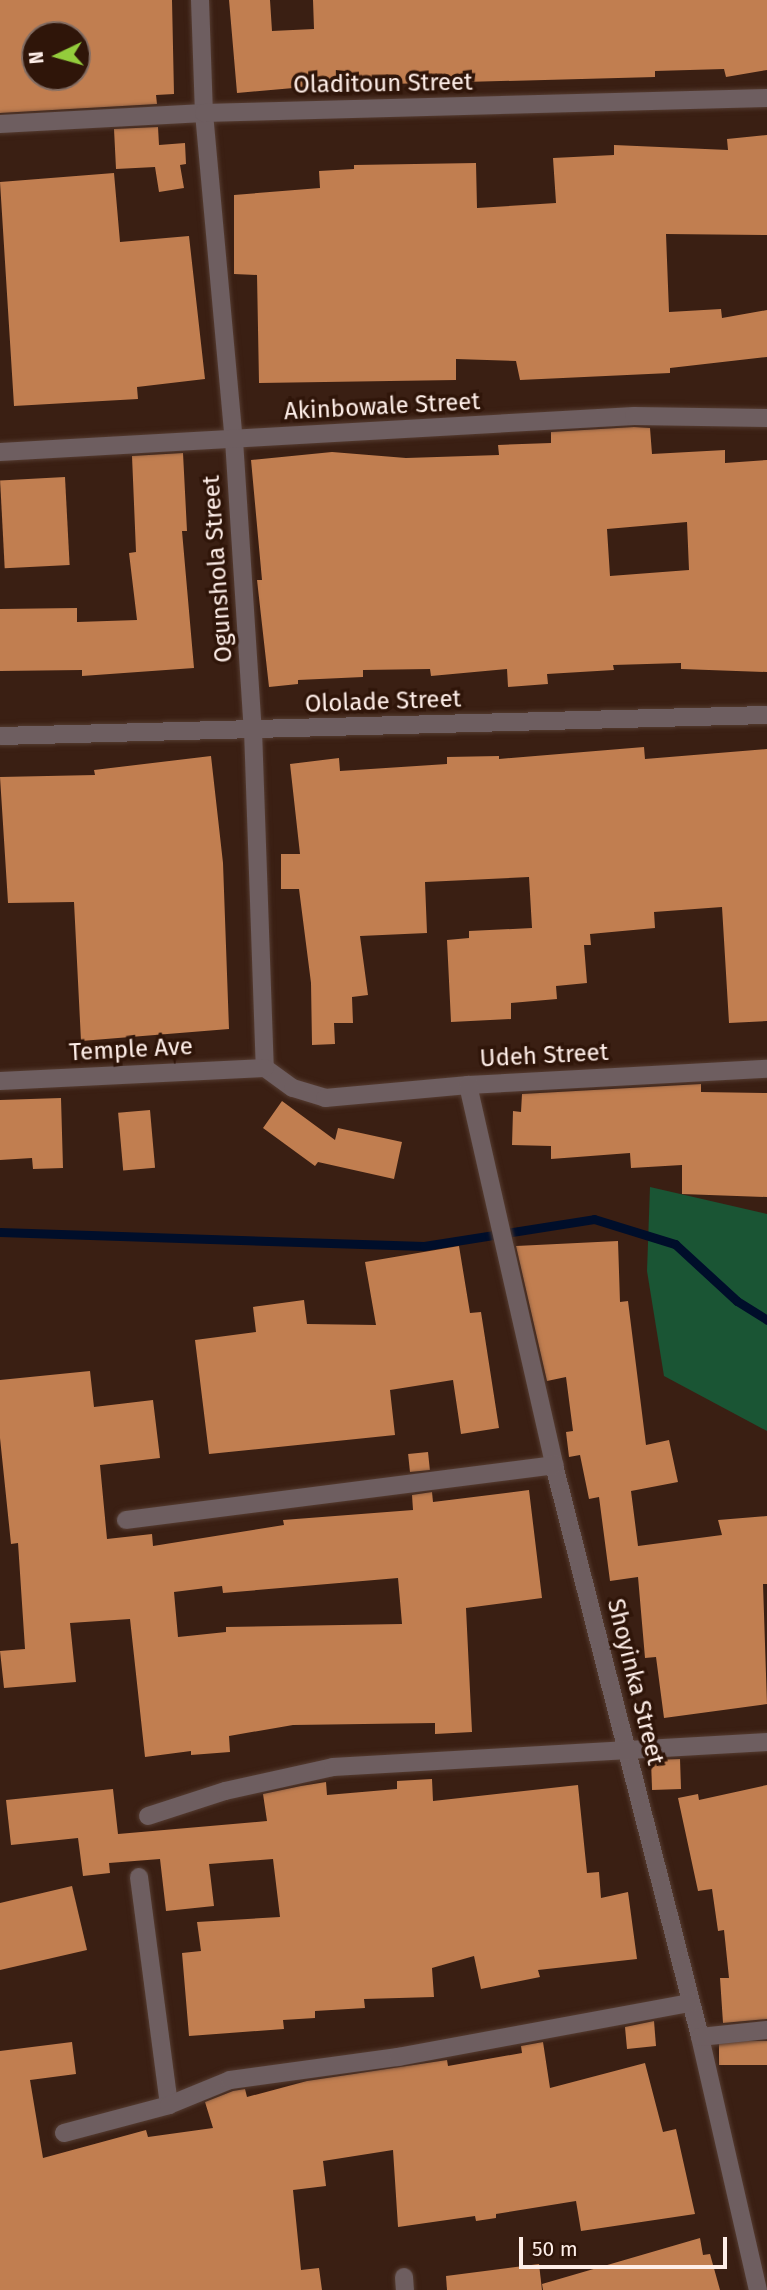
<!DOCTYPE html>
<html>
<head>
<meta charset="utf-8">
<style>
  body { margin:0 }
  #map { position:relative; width:767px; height:2290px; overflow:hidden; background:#3a1f13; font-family:"Fira Sans",sans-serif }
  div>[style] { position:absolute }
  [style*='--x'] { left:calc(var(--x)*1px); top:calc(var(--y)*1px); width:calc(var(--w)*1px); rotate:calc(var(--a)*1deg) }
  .green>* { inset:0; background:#1a5534 }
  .stream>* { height:9px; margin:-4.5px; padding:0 4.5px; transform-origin:4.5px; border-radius:4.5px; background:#000e2a }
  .building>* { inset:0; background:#c17e50; transform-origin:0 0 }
  .roads { filter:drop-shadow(0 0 2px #553c31) drop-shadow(0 0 2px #553c31) }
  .street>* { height:18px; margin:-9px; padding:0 9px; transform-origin:9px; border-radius:9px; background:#6e5e60 }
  span { translate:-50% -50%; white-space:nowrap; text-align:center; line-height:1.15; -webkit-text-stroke:7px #2f1509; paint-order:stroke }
  .street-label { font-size:24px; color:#feeee8 }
  .north { position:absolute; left:21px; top:21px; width:70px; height:70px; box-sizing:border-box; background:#2f1509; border:2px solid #826c62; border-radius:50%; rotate:265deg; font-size:19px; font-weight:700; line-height:28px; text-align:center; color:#feeee8 }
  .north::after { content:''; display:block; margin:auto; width:24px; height:32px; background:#94cc3c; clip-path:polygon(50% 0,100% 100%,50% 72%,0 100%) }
  .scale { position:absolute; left:519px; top:2237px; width:208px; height:32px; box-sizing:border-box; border:4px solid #feeee8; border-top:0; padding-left:9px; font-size:21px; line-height:24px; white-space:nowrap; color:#feeee8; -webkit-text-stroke:5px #2f1509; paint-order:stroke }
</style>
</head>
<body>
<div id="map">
  <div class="green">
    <i style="clip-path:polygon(650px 1187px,767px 1214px,767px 1431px,664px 1376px,647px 1271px)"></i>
  </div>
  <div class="stream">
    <i style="--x:0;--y:1232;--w:424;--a:1.9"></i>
    <i style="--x:424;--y:1246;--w:172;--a:-9"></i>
    <i style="--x:594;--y:1219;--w:85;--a:17.2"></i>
    <i style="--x:675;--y:1244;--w:84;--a:42.6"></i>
    <i style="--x:737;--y:1301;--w:36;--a:32"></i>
  </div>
  <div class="building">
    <i style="clip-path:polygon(evenodd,0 0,172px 0,174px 94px,156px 95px,157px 104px,0 113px,0 0,35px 35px,78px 35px,80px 77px,35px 77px,35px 35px)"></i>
    <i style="clip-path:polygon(229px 0,270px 0,272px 31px,314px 29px,313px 0,767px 0,767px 70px,726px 77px,724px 69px,655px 71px,655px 77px,316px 86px,237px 93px)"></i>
    <i style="clip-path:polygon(158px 127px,159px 145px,185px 143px,186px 164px,180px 165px,184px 188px,159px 192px,155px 167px,116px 169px,114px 129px)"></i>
    <i style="clip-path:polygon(767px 135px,767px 235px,666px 234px,669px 312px,721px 309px,722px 318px,767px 310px,767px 357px,670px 368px,670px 373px,520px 380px,516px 361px,456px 359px,456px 380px,259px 383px,257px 275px,234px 274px,234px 195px,320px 188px,319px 171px,354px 169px,354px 165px,476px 163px,477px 208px,556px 203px,553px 158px,614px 155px,614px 145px,728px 150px,727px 139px)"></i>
    <i style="clip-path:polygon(114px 173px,120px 242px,189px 236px,205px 379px,137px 387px,138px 399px,14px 406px,0 182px)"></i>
    <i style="clip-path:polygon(evenodd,634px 427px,650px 428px,652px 454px,725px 450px,725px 463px,767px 460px,767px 672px,681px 669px,681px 663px,613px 665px,614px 670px,547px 674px,548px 684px,508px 687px,507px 669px,431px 676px,430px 669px,363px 670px,363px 677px,298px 680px,298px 684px,269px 687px,257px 580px,262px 580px,251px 460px,332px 452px,406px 458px,499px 455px,498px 445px,551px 443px,551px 432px,634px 427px,687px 522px,689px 570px,610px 576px,607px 529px,687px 522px)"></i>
    <i style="clip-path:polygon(183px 453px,187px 531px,182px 531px,194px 668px,82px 676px,82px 670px,0 671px,0 609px,77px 608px,77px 622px,137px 620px,129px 553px,136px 552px,132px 456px)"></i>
    <i style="left:65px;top:477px;width:88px;height:65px;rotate:87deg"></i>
    <i style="clip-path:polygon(644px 747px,645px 759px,767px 749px,767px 1021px,729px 1023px,722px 907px,654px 912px,655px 928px,590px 934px,591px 945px,584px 945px,587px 983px,556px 986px,557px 999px,511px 1003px,511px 1019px,451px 1022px,447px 940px,469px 938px,469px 931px,532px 928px,529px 877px,425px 882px,427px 933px,360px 936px,368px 995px,352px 997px,353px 1023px,334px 1023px,335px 1044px,312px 1045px,311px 983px,299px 889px,281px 889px,281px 854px,300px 854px,290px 764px,339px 758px,340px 771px,447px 764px,447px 757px,499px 756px,499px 759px)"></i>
    <i style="clip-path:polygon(211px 756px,223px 863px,229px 1029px,81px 1041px,74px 902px,8px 903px,0 777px,95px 775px,94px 770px)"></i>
    <i style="clip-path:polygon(701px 1084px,701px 1092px,767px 1093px,767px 1197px,682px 1194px,682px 1165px,631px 1168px,630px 1153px,551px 1159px,551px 1146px,512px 1145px,513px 1111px,521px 1112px,522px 1094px)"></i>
    <i style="clip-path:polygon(61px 1098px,63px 1168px,33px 1169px,32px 1158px,0 1160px,0 1100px)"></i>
    <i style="clip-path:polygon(282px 1101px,335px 1140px,338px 1128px,402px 1142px,394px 1179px,318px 1162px,315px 1166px,263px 1128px)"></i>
    <i style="left:150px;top:1110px;width:58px;height:32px;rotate:85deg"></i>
    <i style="clip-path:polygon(618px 1241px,620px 1302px,628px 1301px,646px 1445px,669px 1440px,678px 1482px,631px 1491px,638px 1546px,722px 1535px,718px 1520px,767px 1516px,767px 1584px,763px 1584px,767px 1704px,664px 1718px,656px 1657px,645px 1658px,638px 1577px,610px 1581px,599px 1497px,589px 1499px,580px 1455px,569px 1457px,566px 1432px,573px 1431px,566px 1377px,547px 1381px,516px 1246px)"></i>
    <i style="clip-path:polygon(459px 1246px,470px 1313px,481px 1312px,499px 1428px,461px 1434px,453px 1380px,390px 1390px,395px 1435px,209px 1454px,195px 1340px,256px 1332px,253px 1307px,304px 1300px,307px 1324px,376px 1325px,365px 1262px)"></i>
    <i style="clip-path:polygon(evenodd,90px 1371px,94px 1407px,153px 1400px,160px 1458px,100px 1465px,107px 1539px,152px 1534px,153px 1546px,284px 1525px,283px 1520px,413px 1510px,412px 1495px,432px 1492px,433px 1502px,529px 1490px,542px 1598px,466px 1608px,472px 1732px,435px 1734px,435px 1723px,293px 1725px,229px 1736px,230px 1752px,191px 1755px,191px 1751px,145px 1757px,130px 1619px,70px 1623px,76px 1682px,4px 1688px,0 1651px,25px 1649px,18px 1543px,11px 1544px,0 1438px,0 1380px,90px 1371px,398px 1578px,402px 1624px,226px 1627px,226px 1632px,178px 1637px,174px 1592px,222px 1586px,223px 1593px,398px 1578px)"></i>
    <i style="left:428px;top:1452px;width:18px;height:20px;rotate:84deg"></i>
    <i style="left:680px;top:1759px;width:30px;height:29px;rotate:88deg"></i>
    <i style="clip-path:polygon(432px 1779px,433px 1801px,578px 1785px,587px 1873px,599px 1872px,601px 1898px,628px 1892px,637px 1959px,538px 1970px,540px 1977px,481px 1989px,474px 1956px,432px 1968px,434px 1997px,364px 1999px,365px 2008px,315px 2011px,315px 2018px,283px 2020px,284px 2029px,189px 2036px,182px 1953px,201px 1951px,197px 1922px,280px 1917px,273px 1859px,209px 1864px,214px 1906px,166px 1911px,160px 1859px,109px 1863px,110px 1873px,83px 1876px,78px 1838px,11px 1845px,6px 1800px,113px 1789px,118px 1834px,267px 1821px,263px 1794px,301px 1786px,326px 1782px,327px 1795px,397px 1789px,397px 1781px)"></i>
    <i style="clip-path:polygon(767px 1785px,767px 2019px,723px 2023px,720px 1978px,729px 1978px,724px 1930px,718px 1931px,712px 1889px,698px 1891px,678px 1798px,698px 1794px,699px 1800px)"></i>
    <i style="clip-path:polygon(72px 1886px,87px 1950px,0 1970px,0 1903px)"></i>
    <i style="clip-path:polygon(654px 2021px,656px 2046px,627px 2049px,625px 2027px)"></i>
    <i style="left:767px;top:2041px;width:24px;height:48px;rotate:90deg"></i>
    <i style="clip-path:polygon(72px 2042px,76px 2074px,30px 2080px,43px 2158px,146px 2130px,148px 2137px,213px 2128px,205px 2102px,233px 2091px,245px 2089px,247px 2097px,307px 2081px,447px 2060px,448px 2066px,522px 2053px,521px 2046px,543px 2042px,550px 2088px,645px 2063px,663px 2132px,676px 2129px,695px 2214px,581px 2231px,576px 2201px,496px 2214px,496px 2218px,476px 2221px,475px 2216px,398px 2227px,393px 2150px,323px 2161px,326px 2186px,293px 2190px,301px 2270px,319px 2268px,322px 2290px,0 2290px,0 2051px)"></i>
    <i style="clip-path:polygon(700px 2238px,703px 2255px,710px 2254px,720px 2290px,543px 2290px,542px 2284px)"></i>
    <i style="clip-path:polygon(539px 2264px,542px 2290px,447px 2290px,446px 2276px)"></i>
  </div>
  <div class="roads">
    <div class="street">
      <i style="--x:200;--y:0;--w:113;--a:88"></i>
      <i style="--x:204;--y:113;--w:328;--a:84.8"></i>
      <i style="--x:234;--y:440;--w:291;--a:86.3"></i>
      <i style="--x:253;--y:730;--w:338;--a:88"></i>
      <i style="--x:265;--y:1068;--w:34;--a:36"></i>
      <i style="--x:293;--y:1088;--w:34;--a:17"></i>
      <i style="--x:325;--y:1098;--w:144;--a:-5.2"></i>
      <i style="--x:468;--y:1085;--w:299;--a:-3.1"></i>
      <i style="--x:0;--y:124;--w:204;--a:-3.1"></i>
      <i style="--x:204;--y:113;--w:563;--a:-1.53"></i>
      <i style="--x:0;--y:452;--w:635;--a:-3.25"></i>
      <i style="--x:634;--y:416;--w:133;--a:0.9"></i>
      <i style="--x:0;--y:736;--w:767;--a:-1.57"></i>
      <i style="--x:0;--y:1081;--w:265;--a:-2.8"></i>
      <i style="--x:468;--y:1085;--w:390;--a:77.2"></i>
      <i style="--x:554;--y:1465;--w:590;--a:75.68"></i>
      <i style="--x:700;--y:2037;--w:260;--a:77.1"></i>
      <i style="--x:126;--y:1520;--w:432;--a:-7.3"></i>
      <i style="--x:148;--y:1816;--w:81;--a:-18"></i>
      <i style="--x:225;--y:1791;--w:111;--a:-12.5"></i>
      <i style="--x:333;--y:1767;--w:435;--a:-3.3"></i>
      <i style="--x:139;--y:1877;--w:230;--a:82.5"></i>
      <i style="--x:700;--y:2037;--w:67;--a:-6"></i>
      <i style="--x:64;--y:2133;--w:109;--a:-14.9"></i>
      <i style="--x:169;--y:2105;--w:66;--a:-22.3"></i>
      <i style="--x:230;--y:2080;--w:170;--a:-7.8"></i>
      <i style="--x:398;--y:2057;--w:297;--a:-10.5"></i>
      <i style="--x:404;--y:2277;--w:13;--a:86"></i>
    </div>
  </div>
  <div class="street-label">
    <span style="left:383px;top:84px;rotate:-1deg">Oladitoun Street</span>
    <span style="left:382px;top:407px;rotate:-3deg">Akinbowale Street</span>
    <span style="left:218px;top:569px;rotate:-94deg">Ogunshola Street</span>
    <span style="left:383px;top:702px;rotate:-2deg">Ololade Street</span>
    <span style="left:131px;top:1050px;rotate:-3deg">Temple Ave</span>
    <span style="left:544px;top:1056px;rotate:-3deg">Udeh Street</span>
    <span style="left:635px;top:1682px;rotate:76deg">Shoyinka Street</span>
  </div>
  <div class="north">N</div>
  <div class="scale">50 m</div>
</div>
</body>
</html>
